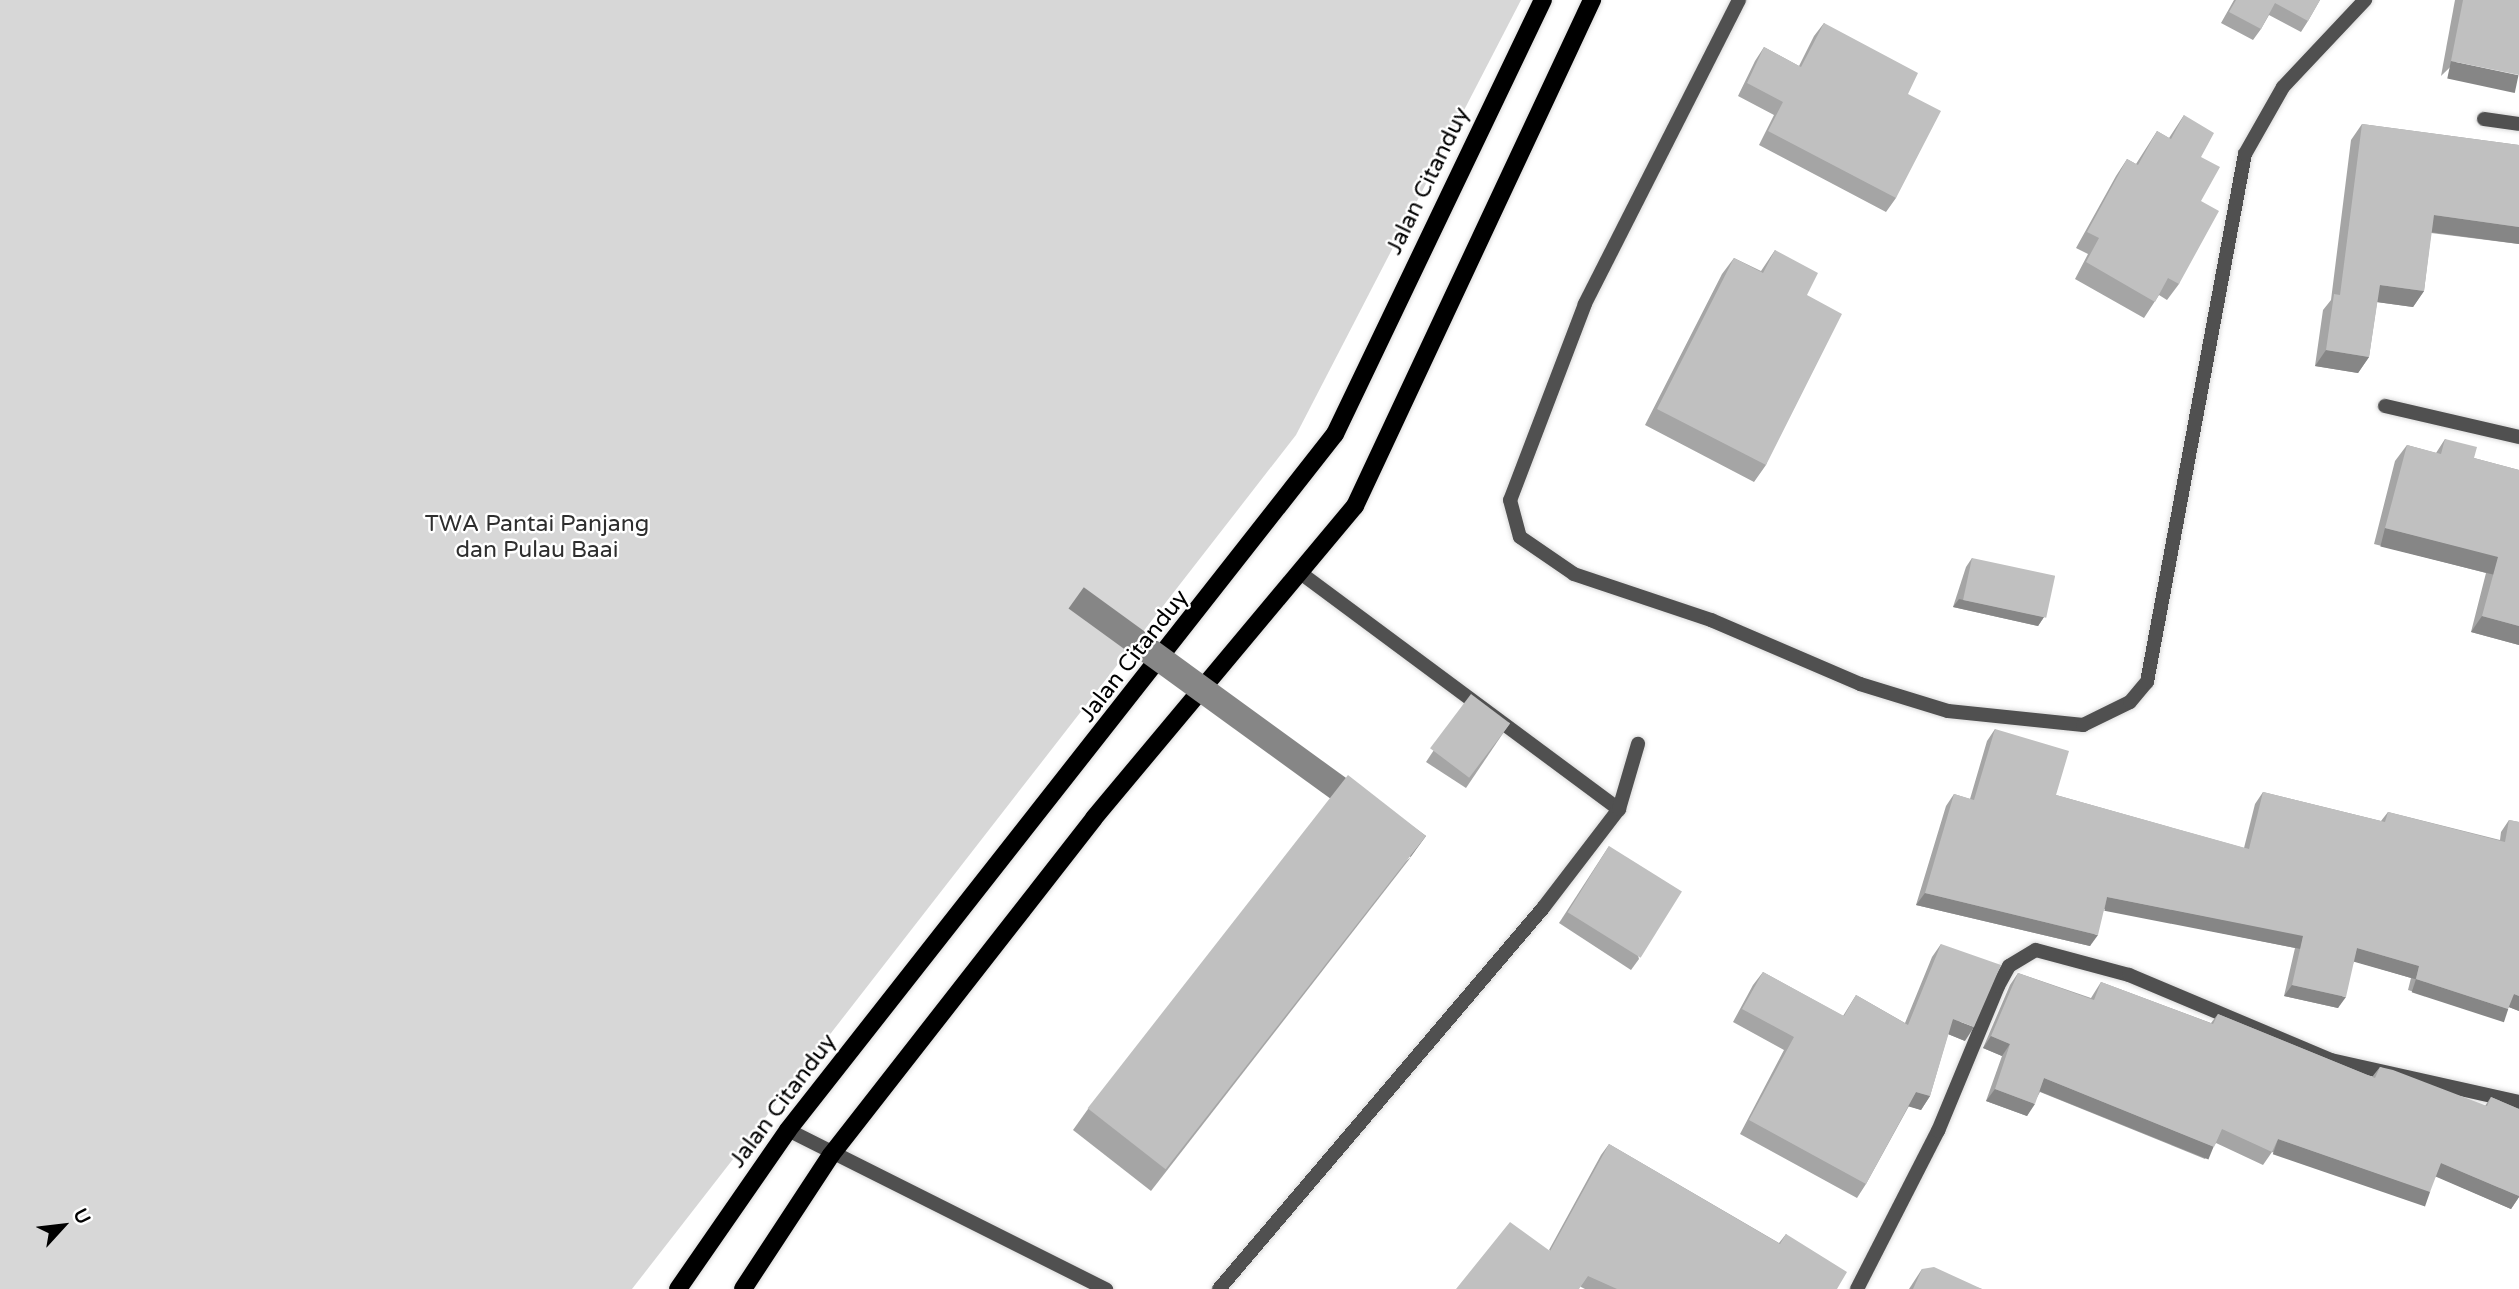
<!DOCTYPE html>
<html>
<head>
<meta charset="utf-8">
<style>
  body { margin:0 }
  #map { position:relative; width:2519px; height:1289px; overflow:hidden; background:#fff; font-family:"Varela Round",sans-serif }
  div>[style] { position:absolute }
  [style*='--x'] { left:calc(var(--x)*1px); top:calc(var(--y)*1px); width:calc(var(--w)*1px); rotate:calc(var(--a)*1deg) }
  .green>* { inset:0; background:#d7d7d7 }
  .roads { filter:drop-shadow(0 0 2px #dbdbdb) drop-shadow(0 0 2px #dbdbdb) }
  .lane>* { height:14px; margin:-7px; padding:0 7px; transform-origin:7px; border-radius:7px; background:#505050 }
  .street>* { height:14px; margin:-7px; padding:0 7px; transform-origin:7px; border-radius:7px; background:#505050 }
  .primary>* { height:18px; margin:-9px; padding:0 9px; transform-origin:9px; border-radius:9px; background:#000 }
  .wall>* { inset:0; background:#a5a5a5 }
  .shaded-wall>* { inset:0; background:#868686; transform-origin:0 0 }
  .building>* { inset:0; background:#c0c0c0; transform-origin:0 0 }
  span { translate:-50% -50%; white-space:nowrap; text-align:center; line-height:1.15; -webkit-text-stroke:5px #fff; paint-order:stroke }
  .street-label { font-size:23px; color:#000 }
  .park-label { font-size:23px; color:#2e2e2e }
  .north { position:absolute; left:28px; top:1191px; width:70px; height:70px; -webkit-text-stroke:5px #fff; paint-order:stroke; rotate:63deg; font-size:19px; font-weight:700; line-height:28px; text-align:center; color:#000 }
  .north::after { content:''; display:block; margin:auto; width:24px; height:32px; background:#000; clip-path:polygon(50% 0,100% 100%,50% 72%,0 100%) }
</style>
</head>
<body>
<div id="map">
  <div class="green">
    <i style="clip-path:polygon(0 0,1521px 0,1296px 435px,632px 1289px,0 1289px)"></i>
  </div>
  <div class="roads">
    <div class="lane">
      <i style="--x:1739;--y:0;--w:341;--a:116.9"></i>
      <i style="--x:1585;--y:304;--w:210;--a:110.9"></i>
      <i style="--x:1510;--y:500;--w:38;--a:75"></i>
      <i style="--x:1520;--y:537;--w:65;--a:34.4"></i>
      <i style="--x:1574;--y:574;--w:145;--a:18.6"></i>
      <i style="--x:1711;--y:620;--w:162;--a:23.2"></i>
      <i style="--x:1860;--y:684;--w:92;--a:17.1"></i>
      <i style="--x:1948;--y:711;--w:136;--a:5.9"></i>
      <i style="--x:2083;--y:725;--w:52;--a:-26.1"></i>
      <i style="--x:2130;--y:702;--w:26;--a:-50"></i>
      <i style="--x:2147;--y:682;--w:537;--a:-79.49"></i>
      <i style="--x:2245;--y:154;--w:77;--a:-60.4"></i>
      <i style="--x:2283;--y:87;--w:120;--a:-46.7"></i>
      <i style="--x:2484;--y:119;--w:35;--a:8"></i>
      <i style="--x:1302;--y:574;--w:395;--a:36.6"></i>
      <i style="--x:1219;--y:1289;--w:500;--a:-49.62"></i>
      <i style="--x:1543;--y:908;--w:125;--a:-52.5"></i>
      <i style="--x:1619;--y:809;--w:68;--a:-73.7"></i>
    </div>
    <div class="street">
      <i style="--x:2385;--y:406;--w:138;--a:13"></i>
      <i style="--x:788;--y:1130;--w:356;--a:26.6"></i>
      <i style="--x:1857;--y:1289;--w:178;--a:-62.9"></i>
      <i style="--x:1938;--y:1131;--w:157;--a:-67.5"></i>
      <i style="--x:1998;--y:986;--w:23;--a:-61"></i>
      <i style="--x:2009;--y:966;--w:31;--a:-31"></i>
      <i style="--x:2036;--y:950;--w:96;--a:15"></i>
      <i style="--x:2129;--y:975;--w:219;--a:22.8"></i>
      <i style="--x:2331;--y:1060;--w:193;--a:12.6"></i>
    </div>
    <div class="primary">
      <i style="--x:678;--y:1289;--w:193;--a:-55.3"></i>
      <i style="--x:788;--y:1130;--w:885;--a:-51.84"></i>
      <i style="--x:1335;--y:434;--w:481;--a:-64.4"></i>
      <i style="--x:743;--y:1289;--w:160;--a:-56.7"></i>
      <i style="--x:831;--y:1155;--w:427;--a:-52"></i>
      <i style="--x:1094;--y:818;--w:407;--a:-50.1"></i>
      <i style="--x:1355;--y:506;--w:559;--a:-64.9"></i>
    </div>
  </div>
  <div class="wall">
    <i style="clip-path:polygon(2234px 0,2320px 0,2308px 21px,2301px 32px,2269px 15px,2261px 29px,2253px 40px,2221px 23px)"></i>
    <i style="clip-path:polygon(2455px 0,2519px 0,2441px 76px)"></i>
    <i style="clip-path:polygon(1824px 23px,1908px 94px,1896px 198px,1886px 212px,1759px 145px,1774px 115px,1738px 96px,1755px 61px,1764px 47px,1799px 66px,1814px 36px)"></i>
    <i style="clip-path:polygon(2184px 115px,2201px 157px,2201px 201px,2179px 284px,2167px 300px,2159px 295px,2144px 318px,2075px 279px,2088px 254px,2076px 248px,2116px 176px,2127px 159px,2136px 164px,2157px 131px,2169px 138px)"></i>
    <i style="clip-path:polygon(2362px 124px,2519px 145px,2519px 244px,2431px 233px,2424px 291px,2413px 307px,2377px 302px,2369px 357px,2358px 373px,2315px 366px,2323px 310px,2331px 300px,2351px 140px)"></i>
    <i style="clip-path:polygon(1775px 250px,1807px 295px,1766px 465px,1754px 482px,1645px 425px,1722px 274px,1734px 258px,1761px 271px)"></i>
    <i style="clip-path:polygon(2445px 439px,2474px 458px,2519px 470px,2519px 645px,2471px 632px,2486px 573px,2374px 544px,2395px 461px,2407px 445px,2436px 453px)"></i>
    <i style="clip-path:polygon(1972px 558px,2044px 617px,2038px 626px,1953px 607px,1966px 567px)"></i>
    <i style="clip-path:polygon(1463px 706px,1510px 723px,1466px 788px,1426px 762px)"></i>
    <i style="clip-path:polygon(1995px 729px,2056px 795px,2244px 848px,2255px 804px,2263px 792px,2381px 821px,2388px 812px,2500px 840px,2501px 832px,2509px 820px,2519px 822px,2519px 1011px,2509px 1007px,2500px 1020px,2408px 990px,2411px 978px,2354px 961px,2338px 1008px,2284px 996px,2295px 948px,2104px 909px,2090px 946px,1916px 905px,1946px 806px,1954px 794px,1970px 799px,1987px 741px)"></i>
    <i style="clip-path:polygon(1609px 846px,1639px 959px,1631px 970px,1559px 923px)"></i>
    <i style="clip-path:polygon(1411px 857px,1151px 1191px,1073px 1130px,1088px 1109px)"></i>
    <i style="clip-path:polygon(1941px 944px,1965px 1041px,1948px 1034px,1930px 1096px,1921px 1110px,1909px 1106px,1866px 1184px,1857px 1198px,1740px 1134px,1784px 1050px,1733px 1022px,1753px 985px,1763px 972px,1843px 1016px,1856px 995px,1905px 1023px,1932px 957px)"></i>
    <i style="clip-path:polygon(2018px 973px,2091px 998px,2101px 982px,2211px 1023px,2218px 1014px,2372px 1077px,2380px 1067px,2485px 1106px,2491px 1097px,2519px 1109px,2519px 1197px,2511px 1209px,2436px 1176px,2421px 1204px,2272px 1152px,2263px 1165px,2216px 1143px,2205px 1159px,2040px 1092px,2027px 1116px,1986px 1101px,2002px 1056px,1983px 1048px,2010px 985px)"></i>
    <i style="clip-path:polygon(1609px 1144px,1779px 1243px,1786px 1234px,1837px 1289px,1585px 1289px,1581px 1287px,1549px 1250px,1601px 1155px)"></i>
    <i style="clip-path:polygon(1922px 1269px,1982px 1289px,1909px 1289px)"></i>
  </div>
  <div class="shaded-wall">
    <i style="left:2451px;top:61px;width:69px;height:18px;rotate:12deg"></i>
    <i style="clip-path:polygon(2434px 215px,2519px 227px,2519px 244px,2422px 231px)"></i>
    <i style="clip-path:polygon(2380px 285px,2424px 291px,2413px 307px,2369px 301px)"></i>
    <i style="clip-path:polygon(2326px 350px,2369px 357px,2358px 373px,2315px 366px)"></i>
    <i style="left:2385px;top:528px;width:117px;height:19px;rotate:14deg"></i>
    <i style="clip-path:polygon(1959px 599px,2044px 617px,2038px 626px,1953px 607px)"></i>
    <i style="clip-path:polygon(2482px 616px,2519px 626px,2519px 645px,2471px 632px)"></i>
    <i style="left:1426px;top:836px;width:26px;height:423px;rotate:126deg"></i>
    <i style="clip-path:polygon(1925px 893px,2098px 935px,2090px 946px,1916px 905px)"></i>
    <i style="left:2107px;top:897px;width:200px;height:14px;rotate:11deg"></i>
    <i style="left:2357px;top:948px;width:65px;height:14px;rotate:16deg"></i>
    <i style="left:2416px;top:979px;width:97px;height:14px;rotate:18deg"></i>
    <i style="clip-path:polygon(2292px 985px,2346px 997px,2338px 1008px,2284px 996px)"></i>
    <i style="clip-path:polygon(2514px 994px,2519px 996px,2519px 1011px,2506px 1006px)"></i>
    <i style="clip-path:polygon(1953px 1019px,1974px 1027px,1965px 1041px,1943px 1032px)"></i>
    <i style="clip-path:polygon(1991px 1036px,2010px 1044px,2002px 1056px,1983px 1048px)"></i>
    <i style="left:2044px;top:1078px;width:183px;height:14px;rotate:22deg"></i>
    <i style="clip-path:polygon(1995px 1089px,2035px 1104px,2027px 1116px,1986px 1101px)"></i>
    <i style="clip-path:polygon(1916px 1092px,1930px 1096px,1921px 1110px,1907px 1106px)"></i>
    <i style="left:2278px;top:1139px;width:161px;height:16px;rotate:19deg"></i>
    <i style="clip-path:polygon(2441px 1163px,2519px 1196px,2519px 1197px,2511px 1209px,2432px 1175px)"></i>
  </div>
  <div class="building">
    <i style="clip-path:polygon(2236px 0,2320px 0,2308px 21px,2275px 3px,2261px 29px,2229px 12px)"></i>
    <i style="clip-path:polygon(2463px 0,2519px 0,2519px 75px,2451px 61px)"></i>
    <i style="clip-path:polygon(1824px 23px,1918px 73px,1908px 94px,1941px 111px,1896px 198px,1768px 131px,1783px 102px,1747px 83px,1764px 47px,1801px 67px)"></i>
    <i style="clip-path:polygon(2184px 115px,2214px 133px,2201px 157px,2220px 167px,2201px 201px,2219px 211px,2179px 284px,2168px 278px,2155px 302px,2086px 262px,2099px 238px,2087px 232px,2127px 159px,2138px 165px,2157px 131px,2171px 139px)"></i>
    <i style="clip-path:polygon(2362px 124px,2519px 145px,2519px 227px,2434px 215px,2424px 291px,2380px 285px,2369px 357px,2326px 350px,2334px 294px,2340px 295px)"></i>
    <i style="clip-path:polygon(1775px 250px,1818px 273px,1807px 295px,1842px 314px,1766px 465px,1657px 409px,1734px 258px,1763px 273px)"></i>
    <i style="clip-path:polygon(2445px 439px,2477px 447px,2474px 458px,2519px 470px,2519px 626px,2482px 616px,2498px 557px,2385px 528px,2407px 445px,2441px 454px)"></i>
    <i style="left:1972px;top:558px;width:85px;height:43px;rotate:12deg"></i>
    <i style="left:1471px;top:694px;width:49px;height:68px;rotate:37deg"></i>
    <i style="clip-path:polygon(1995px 729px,2069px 751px,2056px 795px,2249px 849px,2263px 792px,2385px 822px,2388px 812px,2505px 842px,2509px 820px,2519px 822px,2519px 996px,2514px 994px,2508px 1009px,2416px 979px,2419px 966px,2357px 948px,2346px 997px,2292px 985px,2303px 936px,2107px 897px,2098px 935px,1925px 893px,1954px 794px,1974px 800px)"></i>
    <i style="left:1348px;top:775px;width:99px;height:423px;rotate:38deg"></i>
    <i style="left:1609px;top:846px;width:86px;height:78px;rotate:32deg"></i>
    <i style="clip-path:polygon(1941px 944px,2001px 965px,1974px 1027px,1953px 1019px,1930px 1096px,1916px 1092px,1866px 1184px,1749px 1120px,1794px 1037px,1742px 1009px,1763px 972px,1844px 1016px,1856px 995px,1908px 1025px)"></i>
    <i style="clip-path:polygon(2018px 973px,2094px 1000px,2101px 982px,2213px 1024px,2218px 1014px,2375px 1078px,2380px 1067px,2393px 1070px,2487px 1106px,2491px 1097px,2519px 1109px,2519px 1196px,2441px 1163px,2430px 1192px,2278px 1139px,2272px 1152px,2222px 1129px,2214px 1147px,2044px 1078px,2035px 1104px,1995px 1089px,2010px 1044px,1991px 1036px)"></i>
    <i style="clip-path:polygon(1609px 1144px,1780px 1244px,1786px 1234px,1847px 1272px,1837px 1289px,1617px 1289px,1588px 1276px,1579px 1289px,1456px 1289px,1510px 1222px,1550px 1251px)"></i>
    <i style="clip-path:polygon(1934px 1267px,1982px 1289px,1913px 1289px,1922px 1269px)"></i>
  </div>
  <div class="street-label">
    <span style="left:1428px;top:181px;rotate:-64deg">Jalan Citanduy</span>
    <span style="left:1134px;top:656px;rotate:-52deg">Jalan Citanduy</span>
    <span style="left:783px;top:1101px;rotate:-53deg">Jalan Citanduy</span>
  </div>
  <div class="park-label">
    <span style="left:537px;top:537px">TWA Pantai Panjang<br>dan Pulau Baai</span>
  </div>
  <div class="north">U</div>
</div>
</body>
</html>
